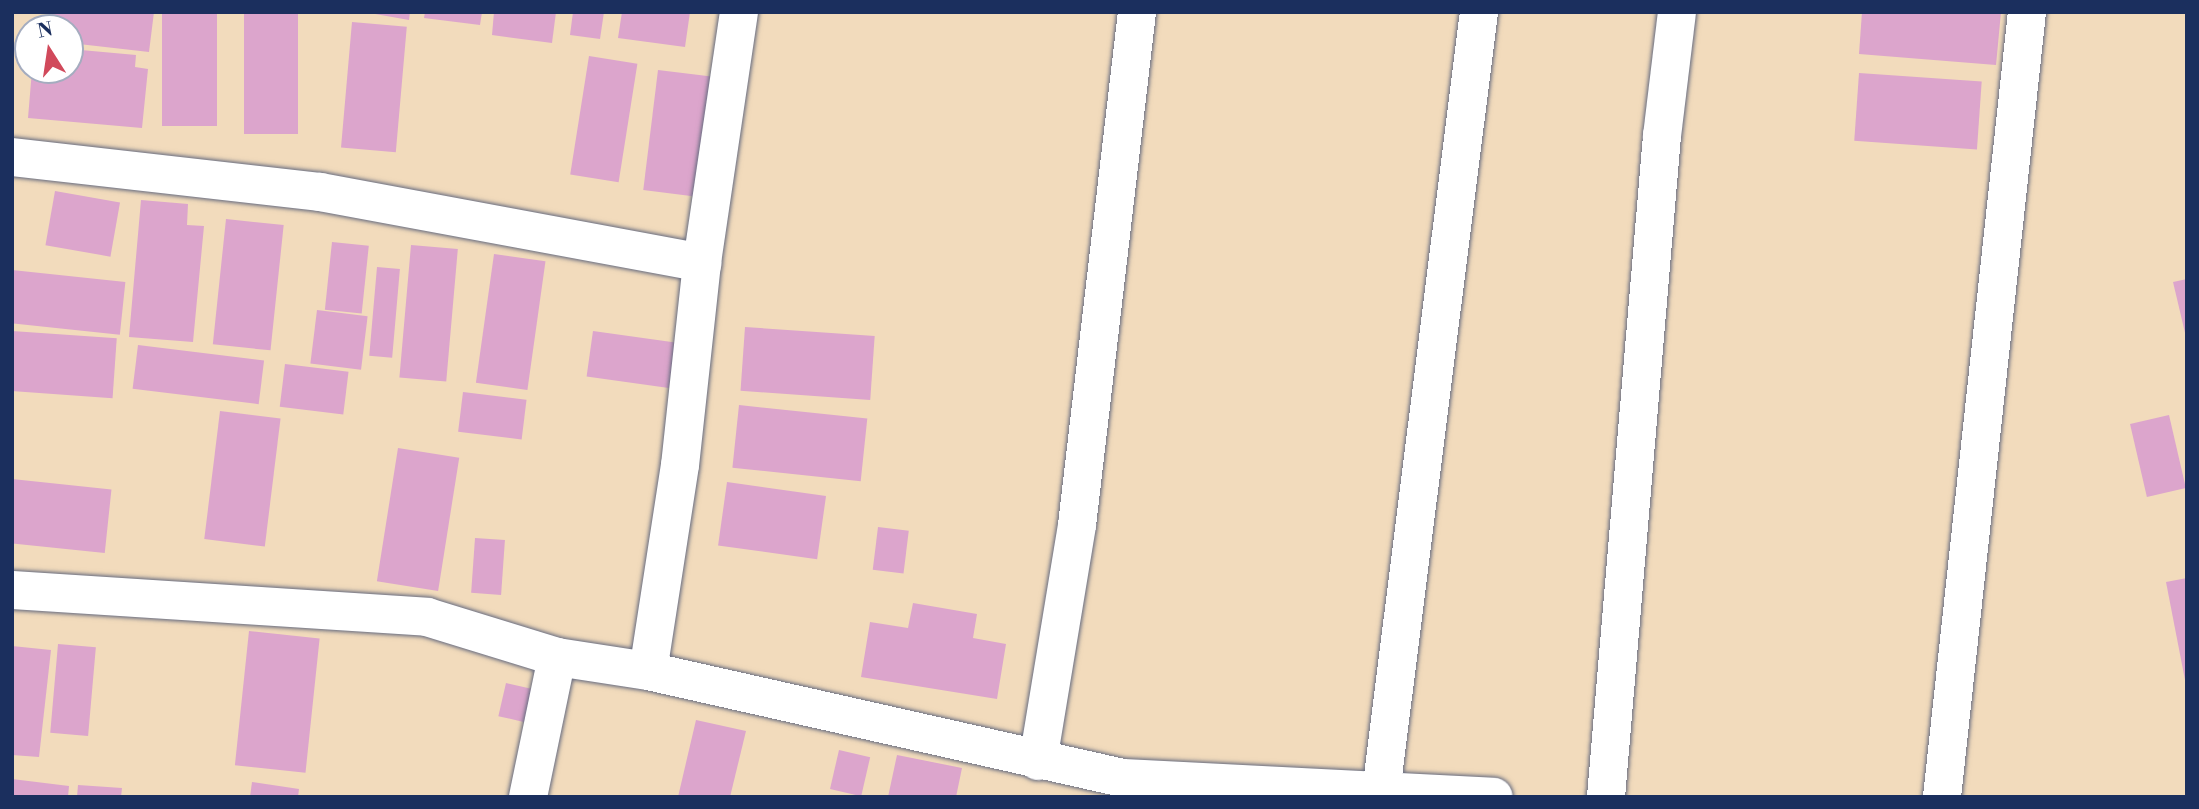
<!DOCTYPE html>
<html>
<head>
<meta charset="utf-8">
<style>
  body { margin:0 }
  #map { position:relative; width:2199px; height:809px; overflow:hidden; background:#f2dbbc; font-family:"Libre Bodoni",serif }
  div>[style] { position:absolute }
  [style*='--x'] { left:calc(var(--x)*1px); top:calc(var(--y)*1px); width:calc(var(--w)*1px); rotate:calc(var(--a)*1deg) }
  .building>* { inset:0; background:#dca5cc; transform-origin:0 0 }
  .roads { filter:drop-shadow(0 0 2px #666b7f) drop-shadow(0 0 2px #666b7f) }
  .minor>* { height:38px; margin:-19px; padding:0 19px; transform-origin:19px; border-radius:19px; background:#fff }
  span { translate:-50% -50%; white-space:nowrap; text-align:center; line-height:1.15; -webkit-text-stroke:5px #fff; paint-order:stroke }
  .frame { position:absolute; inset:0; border:14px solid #1b2f5e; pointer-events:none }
  .north { position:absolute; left:14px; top:14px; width:70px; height:70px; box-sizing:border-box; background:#fff; border:2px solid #a4acbf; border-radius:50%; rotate:348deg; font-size:19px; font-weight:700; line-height:28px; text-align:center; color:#1b2f5e }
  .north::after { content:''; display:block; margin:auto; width:24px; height:32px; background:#d1495b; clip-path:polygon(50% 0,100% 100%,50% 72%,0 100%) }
</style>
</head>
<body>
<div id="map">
  <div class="building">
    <i style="clip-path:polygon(52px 12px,154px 12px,149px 52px,70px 43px,70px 28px,50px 28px)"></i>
    <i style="left:162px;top:12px;width:55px;height:114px"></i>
    <i style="left:244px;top:12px;width:54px;height:122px"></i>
    <i style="clip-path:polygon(364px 12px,410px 12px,409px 20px)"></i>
    <i style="clip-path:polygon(425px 12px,482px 12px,480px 25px,424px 18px)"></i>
    <i style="clip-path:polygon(494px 12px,556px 12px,552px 43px,492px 35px)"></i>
    <i style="clip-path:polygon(573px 12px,604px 12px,600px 39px,570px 35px)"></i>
    <i style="clip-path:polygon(622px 12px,690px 12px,685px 47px,618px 38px)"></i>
    <i style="clip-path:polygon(1862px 12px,2001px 12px,1996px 65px,1859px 54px)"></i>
    <i style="left:352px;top:22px;width:55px;height:126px;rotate:5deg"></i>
    <i style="clip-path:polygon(70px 49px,136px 55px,135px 67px,148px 69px,142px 128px,28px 118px,32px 70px,70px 70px)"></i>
    <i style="left:589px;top:56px;width:49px;height:120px;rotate:9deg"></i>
    <i style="left:658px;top:70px;width:60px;height:121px;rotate:7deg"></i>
    <i style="left:1859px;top:73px;width:123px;height:68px;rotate:4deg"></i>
    <i style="left:55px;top:191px;width:66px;height:55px;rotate:10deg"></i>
    <i style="clip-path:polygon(141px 200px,188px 204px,187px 225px,204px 226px,193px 342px,129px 337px)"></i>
    <i style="left:226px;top:219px;width:58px;height:126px;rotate:6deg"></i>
    <i style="left:332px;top:242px;width:37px;height:68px;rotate:6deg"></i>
    <i style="left:411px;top:245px;width:47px;height:133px;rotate:5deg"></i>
    <i style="left:494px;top:254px;width:52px;height:130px;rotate:8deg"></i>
    <i style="left:377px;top:267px;width:23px;height:89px;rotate:5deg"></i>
    <i style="left:12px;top:270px;width:114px;height:53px;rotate:6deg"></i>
    <i style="clip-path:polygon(2187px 279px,2187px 337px,2186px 337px,2173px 282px)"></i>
    <i style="left:317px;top:310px;width:51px;height:54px;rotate:7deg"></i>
    <i style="left:745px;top:327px;width:130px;height:64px;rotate:4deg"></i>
    <i style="left:12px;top:331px;width:105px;height:60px;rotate:4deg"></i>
    <i style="left:593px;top:331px;width:83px;height:46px;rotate:8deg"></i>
    <i style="left:138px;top:345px;width:127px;height:44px;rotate:7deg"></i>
    <i style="left:285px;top:364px;width:64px;height:43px;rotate:7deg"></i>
    <i style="left:463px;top:392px;width:64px;height:40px;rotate:7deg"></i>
    <i style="left:739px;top:405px;width:129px;height:63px;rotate:6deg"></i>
    <i style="left:220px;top:411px;width:61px;height:129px;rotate:7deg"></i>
    <i style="left:2169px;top:415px;width:75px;height:40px;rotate:77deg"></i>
    <i style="left:398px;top:448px;width:62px;height:135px;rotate:9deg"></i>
    <i style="left:12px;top:479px;width:100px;height:64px;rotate:6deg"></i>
    <i style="left:727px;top:482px;width:100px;height:64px;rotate:8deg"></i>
    <i style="left:878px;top:527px;width:31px;height:43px;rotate:7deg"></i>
    <i style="left:475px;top:538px;width:30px;height:55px;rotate:4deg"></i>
    <i style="clip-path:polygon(2187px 578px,2187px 680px,2185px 680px,2166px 582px)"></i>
    <i style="clip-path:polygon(913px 603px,977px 614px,973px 638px,1006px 644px,997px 699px,861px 677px,870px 622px,908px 628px)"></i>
    <i style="left:249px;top:631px;width:71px;height:135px;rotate:6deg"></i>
    <i style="left:58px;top:644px;width:38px;height:89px;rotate:5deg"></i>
    <i style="clip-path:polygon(12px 646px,51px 650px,39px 757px,12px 755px)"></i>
    <i style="left:506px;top:683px;width:27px;height:34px;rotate:13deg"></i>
    <i style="clip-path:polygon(696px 720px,746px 731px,730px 797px,678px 797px)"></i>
    <i style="left:839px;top:750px;width:32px;height:40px;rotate:13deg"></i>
    <i style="clip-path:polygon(897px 755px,962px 768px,956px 797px,888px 797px)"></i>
    <i style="clip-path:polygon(12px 779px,69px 786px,68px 797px,12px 797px)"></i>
    <i style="clip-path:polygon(252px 782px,299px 789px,298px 797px,250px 797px)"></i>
    <i style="clip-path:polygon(78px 785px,122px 788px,121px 797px,77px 797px)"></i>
  </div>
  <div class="roads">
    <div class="minor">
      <i style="--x:739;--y:12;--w:254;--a:98.4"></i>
      <i style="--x:702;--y:263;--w:203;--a:96.2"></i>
      <i style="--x:680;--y:465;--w:208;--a:98.8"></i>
      <i style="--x:648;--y:671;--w:487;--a:12.7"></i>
      <i style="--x:1123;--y:778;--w:371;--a:2.9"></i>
      <i style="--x:12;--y:157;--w:310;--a:6.5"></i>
      <i style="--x:320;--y:192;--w:389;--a:10.5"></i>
      <i style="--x:12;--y:590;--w:416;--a:3.7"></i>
      <i style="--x:427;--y:617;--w:136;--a:17.1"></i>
      <i style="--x:557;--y:657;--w:92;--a:8.7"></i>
      <i style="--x:1038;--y:761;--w:239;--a:-80.6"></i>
      <i style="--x:1077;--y:525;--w:516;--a:-83.33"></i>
      <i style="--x:1381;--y:792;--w:786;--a:-82.84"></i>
      <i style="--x:528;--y:797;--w:143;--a:-78.3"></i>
      <i style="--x:1606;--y:797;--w:663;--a:-85.16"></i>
      <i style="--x:1662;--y:136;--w:125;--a:-83.1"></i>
      <i style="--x:1942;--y:797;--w:790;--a:-83.82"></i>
    </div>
  </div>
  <div class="frame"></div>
  <div class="north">N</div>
</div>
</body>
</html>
